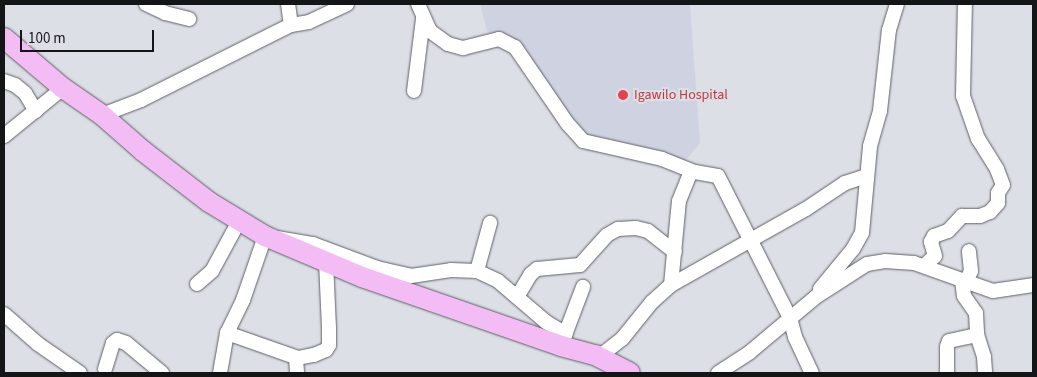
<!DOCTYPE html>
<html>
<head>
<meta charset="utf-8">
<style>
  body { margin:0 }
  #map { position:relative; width:1037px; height:377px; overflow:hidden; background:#dddfe6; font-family:"Source Sans 3",sans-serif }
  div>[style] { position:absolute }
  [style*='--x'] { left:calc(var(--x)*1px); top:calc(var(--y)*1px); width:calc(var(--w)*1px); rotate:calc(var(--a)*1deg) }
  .built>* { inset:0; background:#cfd3e1 }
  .roads { filter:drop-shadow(0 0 1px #5d5f65) drop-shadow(0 0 1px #5d5f65) }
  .minor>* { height:14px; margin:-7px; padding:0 7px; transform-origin:7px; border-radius:7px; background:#fff }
  .highway>* { height:20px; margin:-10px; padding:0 10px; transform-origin:10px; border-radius:10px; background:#f3bcf5 }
  .dots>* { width:14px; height:14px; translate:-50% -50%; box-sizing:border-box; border:2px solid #dddfe6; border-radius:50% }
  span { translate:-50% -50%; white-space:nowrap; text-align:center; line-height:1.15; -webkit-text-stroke:4px #dddfe6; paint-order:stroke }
  .health-label { font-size:14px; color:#be3a42 }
  .left { translate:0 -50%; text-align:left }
  .frame { position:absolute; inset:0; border:5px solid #141517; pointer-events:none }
  .scale { position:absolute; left:20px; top:30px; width:134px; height:22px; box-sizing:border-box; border:2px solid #141517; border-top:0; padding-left:6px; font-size:15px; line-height:18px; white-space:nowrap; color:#141517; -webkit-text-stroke:4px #dddfe6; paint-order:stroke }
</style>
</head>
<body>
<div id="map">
  <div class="built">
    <i style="clip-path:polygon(480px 4px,690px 4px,700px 143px,686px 160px,578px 136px,514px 44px,487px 31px)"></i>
  </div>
  <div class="roads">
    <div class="minor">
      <i style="--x:146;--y:4;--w:21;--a:25"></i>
      <i style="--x:165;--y:13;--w:25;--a:14"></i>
      <i style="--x:288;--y:4;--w:21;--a:82"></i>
      <i style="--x:418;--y:4;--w:30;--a:66"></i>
      <i style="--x:430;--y:31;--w:22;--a:36"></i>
      <i style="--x:448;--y:44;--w:16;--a:15"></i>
      <i style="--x:463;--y:48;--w:37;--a:-14"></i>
      <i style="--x:499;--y:39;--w:18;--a:27"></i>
      <i style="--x:515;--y:47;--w:92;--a:55.6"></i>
      <i style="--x:567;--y:123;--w:24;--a:48"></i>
      <i style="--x:583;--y:141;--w:81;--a:12.8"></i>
      <i style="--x:662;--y:159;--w:35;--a:22"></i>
      <i style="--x:695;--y:172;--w:23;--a:10"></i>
      <i style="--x:718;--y:176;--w:159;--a:63.1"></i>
      <i style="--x:790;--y:318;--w:20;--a:75"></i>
      <i style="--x:795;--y:337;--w:40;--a:65"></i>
      <i style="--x:4;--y:81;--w:12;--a:20"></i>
      <i style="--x:15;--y:85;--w:13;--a:39"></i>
      <i style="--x:25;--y:93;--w:21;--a:59"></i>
      <i style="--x:414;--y:91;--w:73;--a:-82.9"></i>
      <i style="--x:102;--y:115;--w:42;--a:-21"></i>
      <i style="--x:141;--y:100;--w:168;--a:-26.6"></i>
      <i style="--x:291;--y:25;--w:18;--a:-9"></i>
      <i style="--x:309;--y:22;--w:42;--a:-25.3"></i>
      <i style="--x:4;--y:136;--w:76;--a:-39.1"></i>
      <i style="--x:925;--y:265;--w:13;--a:-42"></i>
      <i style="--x:935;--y:256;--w:15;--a:-106"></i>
      <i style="--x:931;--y:242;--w:7;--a:-63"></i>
      <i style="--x:934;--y:236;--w:15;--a:-20"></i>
      <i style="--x:948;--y:231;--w:21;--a:-47"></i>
      <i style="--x:962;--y:216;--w:18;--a:0"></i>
      <i style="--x:980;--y:216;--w:11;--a:-22"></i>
      <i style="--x:990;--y:212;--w:12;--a:-48"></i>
      <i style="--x:998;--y:203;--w:10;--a:-90"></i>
      <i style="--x:998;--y:193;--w:9;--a:-58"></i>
      <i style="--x:1003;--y:185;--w:17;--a:-111"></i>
      <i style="--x:997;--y:169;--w:36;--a:-122"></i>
      <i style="--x:978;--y:139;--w:46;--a:-109.2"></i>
      <i style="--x:963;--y:96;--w:92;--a:-88.8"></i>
      <i style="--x:477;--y:271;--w:50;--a:-74.8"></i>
      <i style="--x:962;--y:280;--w:16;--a:83"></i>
      <i style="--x:964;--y:296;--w:21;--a:55"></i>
      <i style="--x:976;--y:313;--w:22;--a:87"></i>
      <i style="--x:977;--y:335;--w:23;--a:72"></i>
      <i style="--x:984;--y:357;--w:16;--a:86"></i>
      <i style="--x:966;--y:282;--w:12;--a:-66"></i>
      <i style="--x:971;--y:271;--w:20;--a:-96"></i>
      <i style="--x:197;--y:284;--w:20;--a:-41"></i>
      <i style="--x:212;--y:271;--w:57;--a:-61.6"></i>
      <i style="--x:671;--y:285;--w:84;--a:-84.6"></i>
      <i style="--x:679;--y:201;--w:32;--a:-68"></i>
      <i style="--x:820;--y:289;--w:52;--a:-50.5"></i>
      <i style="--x:853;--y:249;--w:18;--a:-61"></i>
      <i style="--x:862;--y:233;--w:87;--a:-84.7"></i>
      <i style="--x:870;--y:146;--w:36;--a:-74"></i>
      <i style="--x:880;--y:111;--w:81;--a:-83.7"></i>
      <i style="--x:889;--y:30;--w:27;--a:-73"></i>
      <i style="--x:517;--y:297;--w:27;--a:-59"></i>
      <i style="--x:531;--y:274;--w:8;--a:-40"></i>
      <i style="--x:537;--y:269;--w:43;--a:-5.3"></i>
      <i style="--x:580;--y:265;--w:40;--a:-48"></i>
      <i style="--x:607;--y:235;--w:13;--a:-29"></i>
      <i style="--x:618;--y:229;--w:18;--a:-3"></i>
      <i style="--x:636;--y:228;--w:12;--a:14"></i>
      <i style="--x:648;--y:231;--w:34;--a:38"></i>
      <i style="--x:4;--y:314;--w:45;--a:41.4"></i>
      <i style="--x:38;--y:344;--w:51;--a:34.6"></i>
      <i style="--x:227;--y:333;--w:75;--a:19.4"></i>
      <i style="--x:298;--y:358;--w:16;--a:-11"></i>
      <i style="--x:314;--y:355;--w:13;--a:-23"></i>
      <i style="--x:326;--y:350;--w:6;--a:-59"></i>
      <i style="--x:329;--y:345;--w:17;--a:-90"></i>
      <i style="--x:329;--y:328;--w:67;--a:-92.6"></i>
      <i style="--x:563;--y:340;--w:57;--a:-69.3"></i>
      <i style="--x:595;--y:355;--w:9;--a:-13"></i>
      <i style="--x:604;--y:353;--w:23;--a:-38"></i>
      <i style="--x:622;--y:339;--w:48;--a:-51"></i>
      <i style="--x:652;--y:302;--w:25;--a:-42"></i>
      <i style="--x:671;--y:285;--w:155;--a:-29.4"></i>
      <i style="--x:806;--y:209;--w:47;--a:-33.7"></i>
      <i style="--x:845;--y:183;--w:23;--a:-18"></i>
      <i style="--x:296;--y:358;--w:15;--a:86"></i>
      <i style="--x:105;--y:369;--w:27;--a:-73"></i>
      <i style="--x:113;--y:343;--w:5;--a:-37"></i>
      <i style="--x:117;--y:340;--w:9;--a:18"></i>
      <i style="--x:126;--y:343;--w:47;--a:39.8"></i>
      <i style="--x:220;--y:373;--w:41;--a:-80.1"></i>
      <i style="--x:227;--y:333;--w:37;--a:-64"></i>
      <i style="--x:243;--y:300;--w:68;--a:-71"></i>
      <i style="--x:265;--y:236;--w:49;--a:9.5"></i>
      <i style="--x:313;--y:244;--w:68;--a:20.6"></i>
      <i style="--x:377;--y:268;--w:35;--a:13"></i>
      <i style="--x:411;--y:276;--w:40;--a:-8.5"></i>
      <i style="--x:451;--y:270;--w:26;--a:2"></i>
      <i style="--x:477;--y:271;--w:23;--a:25"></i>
      <i style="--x:498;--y:281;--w:63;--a:40.5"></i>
      <i style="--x:546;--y:322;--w:23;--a:31"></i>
      <i style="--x:718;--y:373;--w:38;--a:-33"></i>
      <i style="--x:750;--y:352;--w:87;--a:-39.9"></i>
      <i style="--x:817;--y:296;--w:59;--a:-32.6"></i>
      <i style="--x:867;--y:264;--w:18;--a:-9"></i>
      <i style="--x:885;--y:261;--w:29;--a:4"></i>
      <i style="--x:914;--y:263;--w:84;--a:19.5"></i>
      <i style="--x:993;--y:291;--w:40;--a:-8.5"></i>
      <i style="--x:947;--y:373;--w:26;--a:-90"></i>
      <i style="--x:947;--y:347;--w:6;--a:-72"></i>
      <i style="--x:949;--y:341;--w:29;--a:-12"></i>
    </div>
    <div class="highway">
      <i style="--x:4;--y:38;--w:77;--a:40.3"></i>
      <i style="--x:63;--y:88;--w:47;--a:34.7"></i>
      <i style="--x:102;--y:115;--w:55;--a:41.3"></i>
      <i style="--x:143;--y:151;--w:83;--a:37.7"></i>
      <i style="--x:209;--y:202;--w:66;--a:31.3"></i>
      <i style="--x:265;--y:236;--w:105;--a:22.9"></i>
      <i style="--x:362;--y:277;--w:211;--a:19.1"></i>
      <i style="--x:561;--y:346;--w:35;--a:15"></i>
      <i style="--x:595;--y:355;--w:39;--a:27"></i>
    </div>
  </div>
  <div class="dots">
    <i style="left:623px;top:95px;background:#e0444e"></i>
  </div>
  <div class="health-label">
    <span class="left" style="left:634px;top:95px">Igawilo Hospital</span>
  </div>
  <div class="frame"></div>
  <div class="scale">100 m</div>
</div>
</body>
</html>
